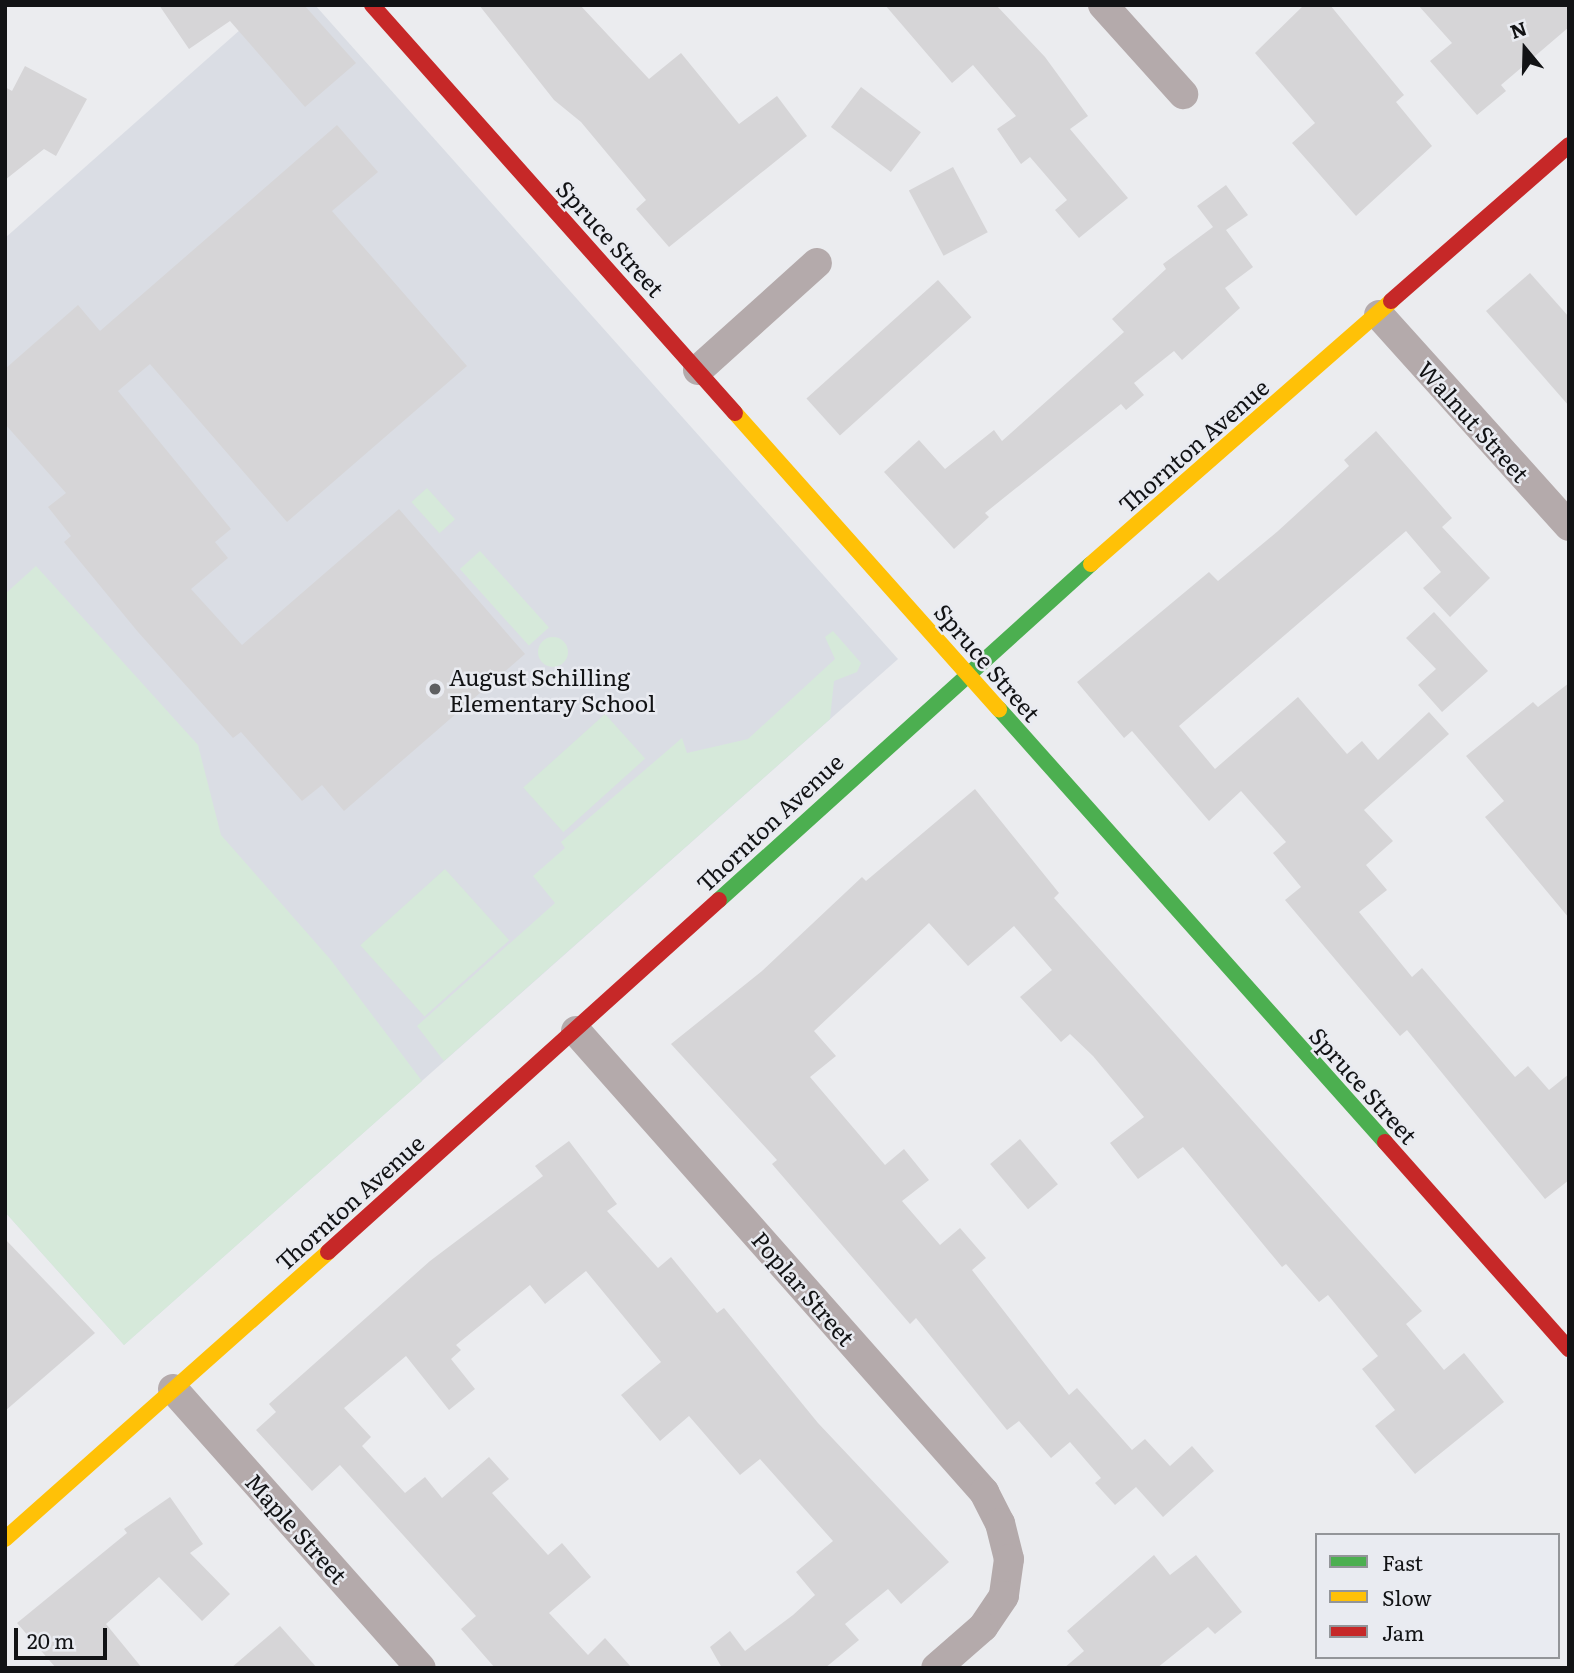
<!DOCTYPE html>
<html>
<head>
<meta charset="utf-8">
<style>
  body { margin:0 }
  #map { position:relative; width:1574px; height:1673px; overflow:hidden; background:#ebecef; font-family:Literata,serif }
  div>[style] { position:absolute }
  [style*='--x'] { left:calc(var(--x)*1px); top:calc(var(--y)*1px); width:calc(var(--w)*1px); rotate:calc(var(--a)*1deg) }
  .built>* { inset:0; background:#dadde4 }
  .green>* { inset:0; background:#d6e9da; transform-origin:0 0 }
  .round { border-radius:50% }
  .building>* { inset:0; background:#d6d5d7; transform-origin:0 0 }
  .street>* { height:30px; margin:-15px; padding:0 15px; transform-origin:15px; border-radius:15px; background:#b4aaab }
  .fast>* { height:16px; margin:-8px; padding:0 8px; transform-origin:8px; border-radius:8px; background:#4caf50 }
  .slow>* { height:16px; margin:-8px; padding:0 8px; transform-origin:8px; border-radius:8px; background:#ffc107 }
  .jam>* { height:16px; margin:-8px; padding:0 8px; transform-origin:8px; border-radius:8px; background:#c62828 }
  .dots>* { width:19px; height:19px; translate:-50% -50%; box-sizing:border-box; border:4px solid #e9ebf1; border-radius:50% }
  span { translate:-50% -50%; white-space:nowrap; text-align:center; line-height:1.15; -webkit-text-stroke:5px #e9ebf1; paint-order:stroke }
  .street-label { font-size:23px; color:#121315 }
  .poi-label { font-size:23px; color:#121315 }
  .left { translate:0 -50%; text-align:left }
  .frame { position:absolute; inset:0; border:7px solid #121315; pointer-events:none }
  .legend { position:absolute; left:1315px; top:1533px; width:245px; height:126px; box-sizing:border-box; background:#e9ebf1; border:2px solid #939599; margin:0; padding:9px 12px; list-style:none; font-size:21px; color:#121315 }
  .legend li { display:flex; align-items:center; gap:14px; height:35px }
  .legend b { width:35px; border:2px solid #939599 }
  .north { position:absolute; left:1490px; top:14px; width:70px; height:70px; -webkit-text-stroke:5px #e9ebf1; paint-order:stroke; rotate:341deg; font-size:19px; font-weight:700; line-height:28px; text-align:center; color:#121315 }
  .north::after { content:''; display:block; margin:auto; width:24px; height:32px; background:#121315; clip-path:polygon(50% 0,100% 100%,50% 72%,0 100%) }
  .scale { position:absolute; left:14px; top:1628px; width:93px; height:32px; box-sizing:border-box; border:4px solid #121315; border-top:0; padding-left:9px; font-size:21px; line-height:24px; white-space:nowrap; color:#121315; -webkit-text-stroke:5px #e9ebf1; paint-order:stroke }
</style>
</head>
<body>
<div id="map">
  <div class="built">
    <i style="clip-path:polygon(268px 5px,315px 5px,898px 659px,124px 1345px,5px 1212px,5px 238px)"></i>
  </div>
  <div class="green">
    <i style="left:427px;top:488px;width:42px;height:21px;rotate:48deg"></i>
    <i style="left:480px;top:551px;width:103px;height:27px;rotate:48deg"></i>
    <i style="clip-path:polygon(36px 566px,198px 745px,221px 835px,330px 959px,422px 1081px,124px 1345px,5px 1212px,5px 594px)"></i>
    <i style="clip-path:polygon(833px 631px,861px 663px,857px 672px,834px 681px,830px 719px,444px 1061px,417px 1026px,555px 903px,533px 876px,565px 848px,561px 842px,682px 738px,687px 753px,748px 739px,835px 659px,825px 637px)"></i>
    <i class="round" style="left:538px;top:637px;width:30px;height:30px"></i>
    <i style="left:605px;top:714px;width:60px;height:110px;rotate:48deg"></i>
    <i style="left:445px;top:869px;width:96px;height:114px;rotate:48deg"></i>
  </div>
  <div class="building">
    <i style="clip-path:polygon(159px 5px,304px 5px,356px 63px,305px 107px,230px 21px,189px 49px)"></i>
    <i style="clip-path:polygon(479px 5px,580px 5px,649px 79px,681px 53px,739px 124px,777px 96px,807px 136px,669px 247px,636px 209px,646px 200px,581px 122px,554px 100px)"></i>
    <i style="clip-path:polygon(885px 5px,996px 5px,1045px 57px,1088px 116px,1070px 129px,1128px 198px,1079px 238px,1055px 210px,1067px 200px,1030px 157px,1021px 164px,997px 129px,1016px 116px,973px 65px,952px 83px)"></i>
    <i style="clip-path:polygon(1304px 5px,1330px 5px,1404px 95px,1396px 102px,1432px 146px,1356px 216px,1292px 143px,1315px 123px,1255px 53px)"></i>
    <i style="clip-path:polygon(1418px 5px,1569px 5px,1569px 27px,1501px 85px,1506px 91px,1477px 115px,1430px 61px,1452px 43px)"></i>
    <i style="clip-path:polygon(25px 66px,87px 99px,56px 156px,44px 149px,5px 180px,5px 87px,12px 91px)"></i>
    <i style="left:861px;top:87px;width:75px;height:50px;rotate:37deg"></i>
    <i style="clip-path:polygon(337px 125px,378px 172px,332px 211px,467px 366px,287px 522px,150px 364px,118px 391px,231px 529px,215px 542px,228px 558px,191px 589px,242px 645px,399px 509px,525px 654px,344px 811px,322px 785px,302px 801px,241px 732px,233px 738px,138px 632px,64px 542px,71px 536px,48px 507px,66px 493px,5px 424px,5px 369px,78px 305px,100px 331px)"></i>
    <i style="left:953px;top:167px;width:74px;height:50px;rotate:62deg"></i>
    <i style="clip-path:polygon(1226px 185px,1248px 215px,1226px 230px,1253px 267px,1225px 288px,1240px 308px,1182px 360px,1174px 351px,1134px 383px,1144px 395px,1126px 410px,1121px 404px,985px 513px,989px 517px,954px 549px,884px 472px,919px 440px,945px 469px,994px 430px,1002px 441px,1124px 332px,1112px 319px,1166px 269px,1163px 264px,1213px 227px,1197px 206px)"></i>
    <i style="clip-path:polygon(1530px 273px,1569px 317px,1569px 406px,1486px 311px)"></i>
    <i style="left:938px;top:280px;width:50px;height:177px;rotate:48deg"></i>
    <i style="clip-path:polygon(1376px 431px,1452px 518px,1442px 527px,1490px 578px,1450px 617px,1423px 588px,1441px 572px,1406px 531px,1179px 726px,1215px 769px,1298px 697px,1347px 754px,1362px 741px,1378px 760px,1429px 712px,1449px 734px,1364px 810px,1393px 841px,1366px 865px,1387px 890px,1359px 912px,1412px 977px,1422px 968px,1515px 1077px,1528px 1066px,1549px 1090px,1569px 1074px,1569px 1180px,1545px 1199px,1407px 1030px,1400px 1036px,1285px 900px,1301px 887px,1273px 853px,1286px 842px,1241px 791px,1209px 821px,1132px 731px,1124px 738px,1077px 682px,1209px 572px,1218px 581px,1278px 531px,1349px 466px,1344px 460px)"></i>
    <i style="clip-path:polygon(1434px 612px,1488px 671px,1442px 712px,1418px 685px,1436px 669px,1406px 638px)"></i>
    <i style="clip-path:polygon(1569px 683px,1569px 918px,1485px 817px,1504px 801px,1466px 756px,1533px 702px,1538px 707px)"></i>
    <i style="clip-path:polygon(975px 789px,1059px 893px,1054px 898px,1422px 1311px,1406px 1324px,1444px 1370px,1464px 1353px,1504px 1402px,1415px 1474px,1375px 1426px,1395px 1410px,1362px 1369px,1378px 1356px,1328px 1295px,1319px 1302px,1286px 1264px,1282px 1267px,1183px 1147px,1138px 1179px,1110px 1143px,1144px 1117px,1093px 1056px,1070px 1034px,1061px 1042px,1020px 997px,1052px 970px,1014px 926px,968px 966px,929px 923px,814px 1031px,836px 1056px,810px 1077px,885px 1165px,904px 1149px,929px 1180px,902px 1201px,940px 1245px,960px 1228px,986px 1258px,972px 1270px,1069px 1395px,1077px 1388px,1132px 1450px,1145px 1439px,1170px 1466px,1192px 1446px,1214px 1471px,1163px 1517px,1136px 1487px,1115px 1505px,1095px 1483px,1101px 1478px,1070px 1442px,1051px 1458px,1019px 1421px,1007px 1430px,916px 1318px,910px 1324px,772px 1164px,777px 1160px,671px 1044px,762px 971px,862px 877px,866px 881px)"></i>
    <i style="left:1020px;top:1139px;width:59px;height:39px;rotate:50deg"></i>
    <i style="clip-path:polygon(569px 1141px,617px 1204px,607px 1211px,658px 1268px,671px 1257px,717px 1313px,724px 1308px,818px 1423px,949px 1562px,901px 1604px,888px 1589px,845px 1624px,859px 1640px,825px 1668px,722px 1668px,710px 1647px,730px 1631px,745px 1651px,793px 1615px,815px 1595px,796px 1572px,833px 1541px,760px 1459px,740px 1475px,689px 1416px,660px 1441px,621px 1395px,661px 1362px,586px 1271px,545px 1304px,530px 1285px,456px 1345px,461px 1350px,451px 1359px,475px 1389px,449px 1410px,406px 1356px,344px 1408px,371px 1437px,362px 1446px,405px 1493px,425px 1477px,442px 1498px,489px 1457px,509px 1479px,492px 1493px,548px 1555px,562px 1543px,591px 1577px,549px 1613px,588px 1655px,605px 1638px,632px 1668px,495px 1668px,461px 1629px,476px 1616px,340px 1465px,312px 1491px,256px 1430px,276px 1412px,269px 1404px,430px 1261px,543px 1176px,535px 1166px)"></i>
    <i style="clip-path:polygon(5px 1239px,95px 1333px,5px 1411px)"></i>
    <i style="clip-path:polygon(170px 1497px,203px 1544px,190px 1553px,230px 1594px,202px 1621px,159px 1577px,106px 1624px,142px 1668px,56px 1668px,17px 1623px,127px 1533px,124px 1529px)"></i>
    <i style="clip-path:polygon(1154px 1555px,1170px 1575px,1196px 1555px,1242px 1612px,1215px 1634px,1208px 1627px,1157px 1668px,1064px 1668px,1084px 1651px,1067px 1631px)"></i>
    <i style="clip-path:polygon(280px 1626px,317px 1668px,231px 1668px)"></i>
  </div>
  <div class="street">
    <i style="--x:1103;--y:5;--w:120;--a:48"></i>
    <i style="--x:1379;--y:315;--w:284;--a:48"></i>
    <i style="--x:698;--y:370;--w:160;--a:-42"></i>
    <i style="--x:576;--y:1031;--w:616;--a:48.49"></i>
    <i style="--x:984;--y:1492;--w:35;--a:63"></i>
    <i style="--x:1000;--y:1523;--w:37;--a:76"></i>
    <i style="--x:1009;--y:1559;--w:37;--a:98"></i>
    <i style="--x:1004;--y:1596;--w:37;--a:124"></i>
    <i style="--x:983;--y:1627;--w:62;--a:138.9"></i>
    <i style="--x:173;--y:1389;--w:373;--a:48.4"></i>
  </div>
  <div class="fast">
    <i style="--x:999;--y:709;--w:580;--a:48.28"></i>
    <i style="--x:719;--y:900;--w:501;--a:-42.09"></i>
  </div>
  <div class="slow">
    <i style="--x:735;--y:413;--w:397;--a:48.3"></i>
    <i style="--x:1091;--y:564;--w:399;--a:-41.2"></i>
    <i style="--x:5;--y:1539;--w:432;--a:-41.6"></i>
  </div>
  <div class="jam">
    <i style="--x:372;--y:5;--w:546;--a:48.34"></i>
    <i style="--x:1391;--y:301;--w:237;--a:-41.2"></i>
    <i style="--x:1385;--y:1142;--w:277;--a:48.4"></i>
    <i style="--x:328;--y:1252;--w:526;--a:-42"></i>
  </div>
  <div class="dots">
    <i style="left:435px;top:689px;background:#5e5f61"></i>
  </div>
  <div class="street-label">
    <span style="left:611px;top:238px;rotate:48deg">Spruce Street</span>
    <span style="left:1474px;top:421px;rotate:48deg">Walnut Street</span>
    <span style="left:1193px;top:445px;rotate:-41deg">Thornton Avenue</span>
    <span style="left:988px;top:662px;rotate:49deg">Spruce Street</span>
    <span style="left:769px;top:822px;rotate:-43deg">Thornton Avenue</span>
    <span style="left:1364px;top:1085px;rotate:48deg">Spruce Street</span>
    <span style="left:349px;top:1202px;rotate:-42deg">Thornton Avenue</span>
    <span style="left:804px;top:1288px;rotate:49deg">Poplar Street</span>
    <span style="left:297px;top:1528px;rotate:48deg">Maple Street</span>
  </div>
  <div class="poi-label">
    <span class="left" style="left:449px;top:689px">August Schilling<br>Elementary School</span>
  </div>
  <div class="frame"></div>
  <ul class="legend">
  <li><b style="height:9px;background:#4caf50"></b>Fast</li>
  <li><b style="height:9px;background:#ffc107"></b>Slow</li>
  <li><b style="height:9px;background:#c62828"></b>Jam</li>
  </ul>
  <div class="north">N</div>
  <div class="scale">20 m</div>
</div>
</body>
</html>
